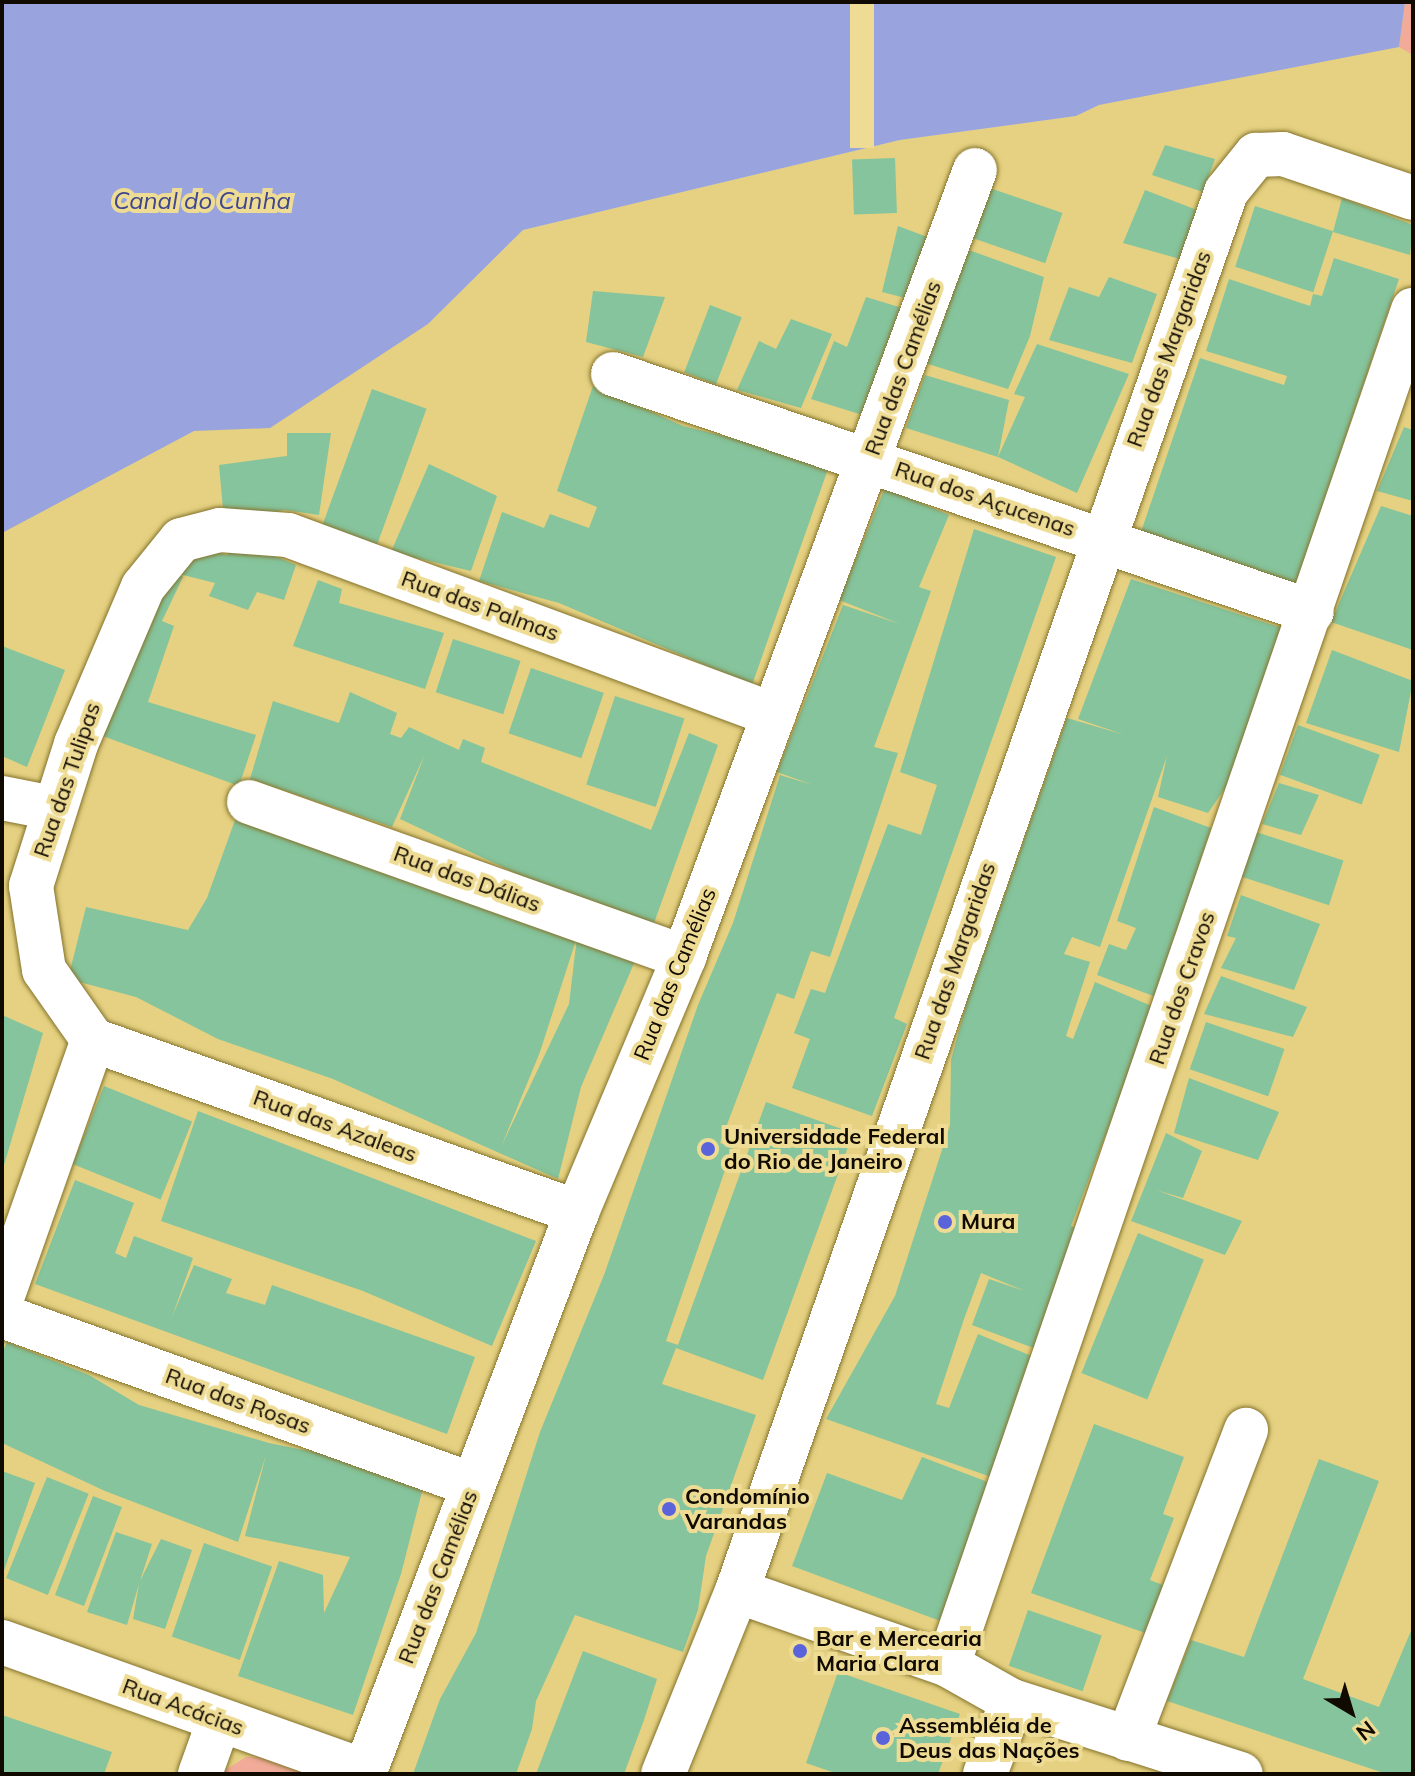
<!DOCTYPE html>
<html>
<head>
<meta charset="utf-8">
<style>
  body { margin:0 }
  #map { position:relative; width:1415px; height:1776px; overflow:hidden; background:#eedc95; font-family:Mulish,sans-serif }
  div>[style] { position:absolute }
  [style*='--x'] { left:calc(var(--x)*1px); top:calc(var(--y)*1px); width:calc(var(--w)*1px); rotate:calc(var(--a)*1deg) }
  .built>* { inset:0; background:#e5d181 }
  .green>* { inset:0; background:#f1ab98 }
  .water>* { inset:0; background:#99a4df }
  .pier>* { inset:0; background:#eedc95; transform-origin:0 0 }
  .building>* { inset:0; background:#85c49c; transform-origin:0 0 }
  .roads { filter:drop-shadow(0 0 2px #84732c) drop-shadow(0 0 2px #84732c) }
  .minor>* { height:44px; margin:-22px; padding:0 22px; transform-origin:22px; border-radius:22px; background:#fff }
  .dots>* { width:22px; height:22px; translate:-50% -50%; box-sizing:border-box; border:4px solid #eedc95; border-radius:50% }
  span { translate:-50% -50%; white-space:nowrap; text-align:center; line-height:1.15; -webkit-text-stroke:8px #eedc95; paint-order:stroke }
  .street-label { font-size:22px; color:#110a00 }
  .poi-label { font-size:22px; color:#110a00; font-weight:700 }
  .left { translate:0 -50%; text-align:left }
  .water-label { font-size:24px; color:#3f468e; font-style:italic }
  .frame { position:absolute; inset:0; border:4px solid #110a00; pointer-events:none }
  .north { position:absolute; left:1311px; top:1672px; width:80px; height:80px; -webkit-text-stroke:6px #eedc95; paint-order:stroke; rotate:142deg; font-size:22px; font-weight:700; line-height:32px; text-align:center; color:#110a00 }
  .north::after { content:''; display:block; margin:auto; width:28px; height:36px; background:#110a00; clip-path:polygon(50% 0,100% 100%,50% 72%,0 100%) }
</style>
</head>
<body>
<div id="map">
  <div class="built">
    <i style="clip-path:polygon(1352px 2px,1413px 2px,1413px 1774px,2px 1774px,2px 524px,121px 447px,428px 324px,523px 230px,900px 140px,1076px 116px,1161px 73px)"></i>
  </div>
  <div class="green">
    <i style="clip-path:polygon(1405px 2px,1413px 2px,1413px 55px,1399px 47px)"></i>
    <i style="clip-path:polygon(246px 1757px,260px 1757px,308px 1774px,219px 1774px)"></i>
  </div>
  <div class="water">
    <i style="clip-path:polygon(2px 2px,1405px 2px,1399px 47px,1099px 105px,1076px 116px,900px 140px,523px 230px,428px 324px,270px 428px,194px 431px,2px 533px)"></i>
  </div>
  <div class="pier">
    <i style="left:850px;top:2px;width:24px;height:146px"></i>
  </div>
  <div class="building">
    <i style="clip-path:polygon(1165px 145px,1215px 159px,1203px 192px,1152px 175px)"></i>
    <i style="left:895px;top:158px;width:55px;height:43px;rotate:88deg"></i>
    <i style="left:984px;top:186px;width:83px;height:53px;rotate:19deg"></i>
    <i style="clip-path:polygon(1145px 190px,1197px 210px,1180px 259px,1123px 243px)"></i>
    <i style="clip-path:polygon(1342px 198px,1413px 225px,1410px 255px,1333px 232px)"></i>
    <i style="left:1255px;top:206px;width:82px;height:64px;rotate:18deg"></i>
    <i style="clip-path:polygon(898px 226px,938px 241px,913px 300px,882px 292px)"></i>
    <i style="clip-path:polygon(966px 249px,1044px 277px,1030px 336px,1008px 389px,925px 363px)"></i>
    <i style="clip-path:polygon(1334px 258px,1399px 279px,1296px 584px,1141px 532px,1200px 358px,1284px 385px,1287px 376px,1206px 351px,1229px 279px,1310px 306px,1313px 294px,1322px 296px)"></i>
    <i style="clip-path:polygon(1109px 277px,1157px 294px,1132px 363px,1049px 340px,1069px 287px,1099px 297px)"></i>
    <i style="clip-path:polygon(593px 291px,665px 297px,643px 357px,586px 342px)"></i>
    <i style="clip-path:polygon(866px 297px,909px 310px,869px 417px,811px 399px,834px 341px,847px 347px)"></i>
    <i style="left:710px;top:305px;width:34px;height:72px;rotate:21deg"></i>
    <i style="clip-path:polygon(791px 319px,832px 334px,801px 408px,737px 390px,759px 341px,776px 349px)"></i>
    <i style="clip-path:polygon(1037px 344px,1129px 374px,1077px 493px,998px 457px,906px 428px,925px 375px,1009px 400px,998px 457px,1025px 397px,1014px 394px)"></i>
    <i style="clip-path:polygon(593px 386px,683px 426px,780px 450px,828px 469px,752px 685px,559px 603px,479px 581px,502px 512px,544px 528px,550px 514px,589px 528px,597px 507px,557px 491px)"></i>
    <i style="left:372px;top:389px;width:58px;height:146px;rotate:20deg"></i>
    <i style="clip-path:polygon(1404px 427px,1413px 430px,1413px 501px,1377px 491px)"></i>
    <i style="clip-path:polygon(287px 433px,331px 433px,319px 515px,285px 510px,224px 520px,219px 465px,287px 456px)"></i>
    <i style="clip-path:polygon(429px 464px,497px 496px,471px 571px,391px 552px)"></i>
    <i style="clip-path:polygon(885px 488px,949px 515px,919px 587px,931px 591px,874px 747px,898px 753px,830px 957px,811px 951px,794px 999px,777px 993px,720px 1143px,733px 1147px,666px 1341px,678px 1345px,766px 1102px,853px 1133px,763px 1380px,676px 1348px,662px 1384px,756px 1415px,706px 1556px,698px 1610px,683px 1652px,575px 1615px,536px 1701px,532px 1729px,516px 1774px,413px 1774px,440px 1699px,476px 1633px,540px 1432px,604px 1275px,698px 1005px,733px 923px,780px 775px,813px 785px,777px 772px,843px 605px,900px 624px,839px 600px)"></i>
    <i style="clip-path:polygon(1381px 506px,1413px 516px,1413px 650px,1331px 622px)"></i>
    <i style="clip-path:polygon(974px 529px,1056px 557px,894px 1018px,907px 1024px,872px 1116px,792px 1088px,810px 1039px,794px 1033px,811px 989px,825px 993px,888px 824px,921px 835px,937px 785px,900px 772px)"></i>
    <i style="clip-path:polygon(235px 539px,296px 565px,284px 600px,257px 592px,248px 610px,209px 596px,215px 583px,171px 572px,183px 577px,162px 621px,174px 626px,148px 702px,256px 735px,239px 786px,100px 735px,183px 543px,227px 555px)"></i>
    <i style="clip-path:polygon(1131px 579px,1282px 628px,1232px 778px,1208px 813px,1158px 797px,1167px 756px,1100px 947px,1072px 937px,1064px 954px,1090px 962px,1066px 1036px,1073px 1039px,1095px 982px,1154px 1007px,1071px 1226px,1082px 1230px,1039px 1350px,972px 1325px,989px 1279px,1025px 1291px,981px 1273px,964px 1319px,936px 1404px,949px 1408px,978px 1334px,1039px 1359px,994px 1478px,826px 1419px,895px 1296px,950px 1125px,951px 1060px,967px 1001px,1067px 718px,1125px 735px,1078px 719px)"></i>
    <i style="clip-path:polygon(318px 580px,342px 589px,339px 603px,444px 633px,425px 689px,293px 646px)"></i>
    <i style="left:453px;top:639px;width:71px;height:56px;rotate:18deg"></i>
    <i style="clip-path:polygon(2px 646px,65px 670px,27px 767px,2px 756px)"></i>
    <i style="clip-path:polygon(1332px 650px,1413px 681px,1399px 752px,1306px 723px)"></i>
    <i style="left:531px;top:668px;width:77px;height:69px;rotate:19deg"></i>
    <i style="clip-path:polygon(350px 692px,397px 713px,390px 734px,401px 738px,409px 727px,459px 750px,463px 739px,485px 748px,481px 762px,651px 830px,689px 733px,718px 745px,653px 926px,579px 903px,400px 819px,425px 754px,392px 827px,250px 779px,273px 701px,339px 723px)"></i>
    <i style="left:615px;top:696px;width:73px;height:93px;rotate:18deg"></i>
    <i style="left:1298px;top:725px;width:87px;height:53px;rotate:20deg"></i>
    <i style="clip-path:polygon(1279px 783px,1319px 795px,1301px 835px,1262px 824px)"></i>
    <i style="clip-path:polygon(1154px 807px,1211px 828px,1156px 997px,1097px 975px,1109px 944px,1126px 950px,1136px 928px,1117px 921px)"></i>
    <i style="clip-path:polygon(evenodd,235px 820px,635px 961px,581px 1087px,558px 1179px,333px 1079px,218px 1039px,136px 997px,68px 979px,86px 907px,188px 930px,207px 898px,235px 820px,577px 937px,569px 1004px,501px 1147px,540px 1052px,577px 937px)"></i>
    <i style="left:1256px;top:832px;width:92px;height:47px;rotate:18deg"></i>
    <i style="clip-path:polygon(1241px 895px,1320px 924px,1294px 990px,1221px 968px,1236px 938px,1227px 936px)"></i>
    <i style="clip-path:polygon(1221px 976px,1307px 1007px,1293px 1037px,1204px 1014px)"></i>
    <i style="clip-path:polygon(2px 1015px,43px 1033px,2px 1172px)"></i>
    <i style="left:1206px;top:1022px;width:83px;height:50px;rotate:19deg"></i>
    <i style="clip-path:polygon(1189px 1078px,1279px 1112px,1258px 1160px,1174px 1133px)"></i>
    <i style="left:104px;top:1086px;width:95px;height:84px;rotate:22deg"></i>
    <i style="clip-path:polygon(198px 1111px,536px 1241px,492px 1346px,363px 1291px,161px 1221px)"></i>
    <i style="clip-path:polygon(1166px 1133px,1202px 1151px,1183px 1198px,1156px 1190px,1242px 1221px,1225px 1255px,1131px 1221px)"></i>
    <i style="clip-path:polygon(75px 1180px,134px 1203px,115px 1253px,126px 1258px,134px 1236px,193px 1258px,172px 1317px,194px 1265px,232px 1279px,226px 1293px,265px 1305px,272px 1285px,475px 1357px,447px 1434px,35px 1284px)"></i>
    <i style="left:1138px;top:1233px;width:71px;height:151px;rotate:22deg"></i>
    <i style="clip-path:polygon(7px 1342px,89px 1375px,139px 1405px,269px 1443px,369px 1463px,424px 1484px,401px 1574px,353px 1715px,238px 1676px,279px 1561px,323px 1575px,324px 1613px,350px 1557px,245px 1536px,266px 1455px,238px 1542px,105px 1491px,2px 1443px,2px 1353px)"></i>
    <i style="clip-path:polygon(1094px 1424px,1184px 1457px,1163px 1514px,1174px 1518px,1150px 1580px,1168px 1587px,1151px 1635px,1031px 1593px)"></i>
    <i style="clip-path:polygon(922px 1457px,993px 1484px,943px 1622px,792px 1566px,827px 1473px,902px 1500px)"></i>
    <i style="clip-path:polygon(1319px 1459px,1379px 1481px,1303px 1679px,1379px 1707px,1413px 1626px,1413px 1774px,1387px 1774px,1167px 1701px,1191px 1640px,1244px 1657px)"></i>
    <i style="clip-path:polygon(2px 1471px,35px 1483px,2px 1576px)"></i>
    <i style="left:47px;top:1477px;width:45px;height:109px;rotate:22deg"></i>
    <i style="left:93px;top:1496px;width:31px;height:106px;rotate:21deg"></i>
    <i style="clip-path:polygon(116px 1532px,152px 1544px,140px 1581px,161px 1539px,192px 1550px,165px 1629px,133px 1619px,139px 1584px,127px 1625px,87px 1612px)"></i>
    <i style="left:204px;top:1543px;width:72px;height:99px;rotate:19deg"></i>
    <i style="left:1028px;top:1610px;width:78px;height:59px;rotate:19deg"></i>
    <i style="clip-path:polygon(583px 1651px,657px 1679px,644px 1720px,624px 1774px,536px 1774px)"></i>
    <i style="clip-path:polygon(838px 1672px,960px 1714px,938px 1774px,838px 1774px,806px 1763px)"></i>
    <i style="clip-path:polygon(2px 1715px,112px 1752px,104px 1774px,2px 1774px)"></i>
  </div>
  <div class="roads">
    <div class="minor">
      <i style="--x:613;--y:374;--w:738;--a:18.8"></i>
      <i style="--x:2;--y:798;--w:52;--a:11.1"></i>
      <i style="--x:249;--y:802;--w:462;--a:19.6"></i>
      <i style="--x:93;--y:1040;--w:85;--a:-125"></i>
      <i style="--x:44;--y:970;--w:85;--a:-98.8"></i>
      <i style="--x:31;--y:886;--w:149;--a:-72.4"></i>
      <i style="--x:76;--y:744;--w:171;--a:-66.9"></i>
      <i style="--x:143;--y:587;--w:60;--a:-51"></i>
      <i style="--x:181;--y:540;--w:40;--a:-14.4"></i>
      <i style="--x:220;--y:530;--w:68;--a:4.2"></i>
      <i style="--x:288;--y:535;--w:518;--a:20.32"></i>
      <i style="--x:93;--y:1040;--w:514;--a:19.56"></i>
      <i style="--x:2;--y:1298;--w:274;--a:-70.6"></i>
      <i style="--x:2;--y:1316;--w:500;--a:19.74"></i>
      <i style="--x:737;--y:1591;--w:224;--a:19.3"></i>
      <i style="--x:948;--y:1665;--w:73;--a:29.4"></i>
      <i style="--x:1012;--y:1701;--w:240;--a:17.7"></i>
      <i style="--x:2;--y:1642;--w:385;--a:19.6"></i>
      <i style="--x:948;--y:1665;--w:1433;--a:-71.06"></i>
      <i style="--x:1128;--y:1739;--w:331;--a:-69.1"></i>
      <i style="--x:200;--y:1774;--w:56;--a:-70.3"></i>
      <i style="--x:364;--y:1774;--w:601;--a:-69.24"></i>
      <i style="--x:577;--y:1212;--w:277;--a:-67.2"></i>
      <i style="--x:684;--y:957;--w:839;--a:-69.71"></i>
      <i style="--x:663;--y:1774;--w:197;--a:-68"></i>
      <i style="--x:737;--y:1591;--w:1482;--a:-70.73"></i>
      <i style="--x:1226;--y:192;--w:48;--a:-51"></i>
      <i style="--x:1256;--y:155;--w:27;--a:-2"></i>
      <i style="--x:1283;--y:154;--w:137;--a:18.7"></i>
      <i style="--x:985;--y:1774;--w:78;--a:-69.7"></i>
    </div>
  </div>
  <div class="dots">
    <i style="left:708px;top:1149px;background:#5b63da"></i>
    <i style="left:945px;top:1222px;background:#5b63da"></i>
    <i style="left:669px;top:1509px;background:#5b63da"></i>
    <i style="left:800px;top:1651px;background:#5b63da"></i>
    <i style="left:883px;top:1738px;background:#5b63da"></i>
  </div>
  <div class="street-label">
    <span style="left:1169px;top:349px;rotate:-70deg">Rua das Margaridas</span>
    <span style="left:903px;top:368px;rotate:-70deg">Rua das Camélias</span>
    <span style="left:985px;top:499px;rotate:19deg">Rua dos Açucenas</span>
    <span style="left:480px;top:606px;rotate:20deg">Rua das Palmas</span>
    <span style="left:67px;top:780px;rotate:-71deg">Rua das Tulipas</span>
    <span style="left:467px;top:879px;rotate:20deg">Rua das Dálias</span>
    <span style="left:955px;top:961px;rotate:-71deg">Rua das Margaridas</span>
    <span style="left:675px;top:974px;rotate:-68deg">Rua das Camélias</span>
    <span style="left:1182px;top:988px;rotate:-71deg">Rua dos Cravos</span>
    <span style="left:335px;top:1126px;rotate:20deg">Rua das Azaleas</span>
    <span style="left:238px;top:1401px;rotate:20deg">Rua das Rosas</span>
    <span style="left:438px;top:1577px;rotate:-69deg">Rua das Camélias</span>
    <span style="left:183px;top:1707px;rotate:20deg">Rua Acácias</span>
  </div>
  <div class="poi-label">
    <span class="left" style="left:724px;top:1149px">Universidade Federal<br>do Rio de Janeiro</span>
    <span class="left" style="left:961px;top:1222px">Mura</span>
    <span class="left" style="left:685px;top:1509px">Condomínio<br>Varandas</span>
    <span class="left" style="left:816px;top:1651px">Bar e Mercearia<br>Maria Clara</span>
    <span class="left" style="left:899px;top:1738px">Assembléia de<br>Deus das Nações</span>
  </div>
  <div class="water-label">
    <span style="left:202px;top:201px">Canal do Cunha</span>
  </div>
  <div class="frame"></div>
  <div class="north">N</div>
</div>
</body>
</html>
